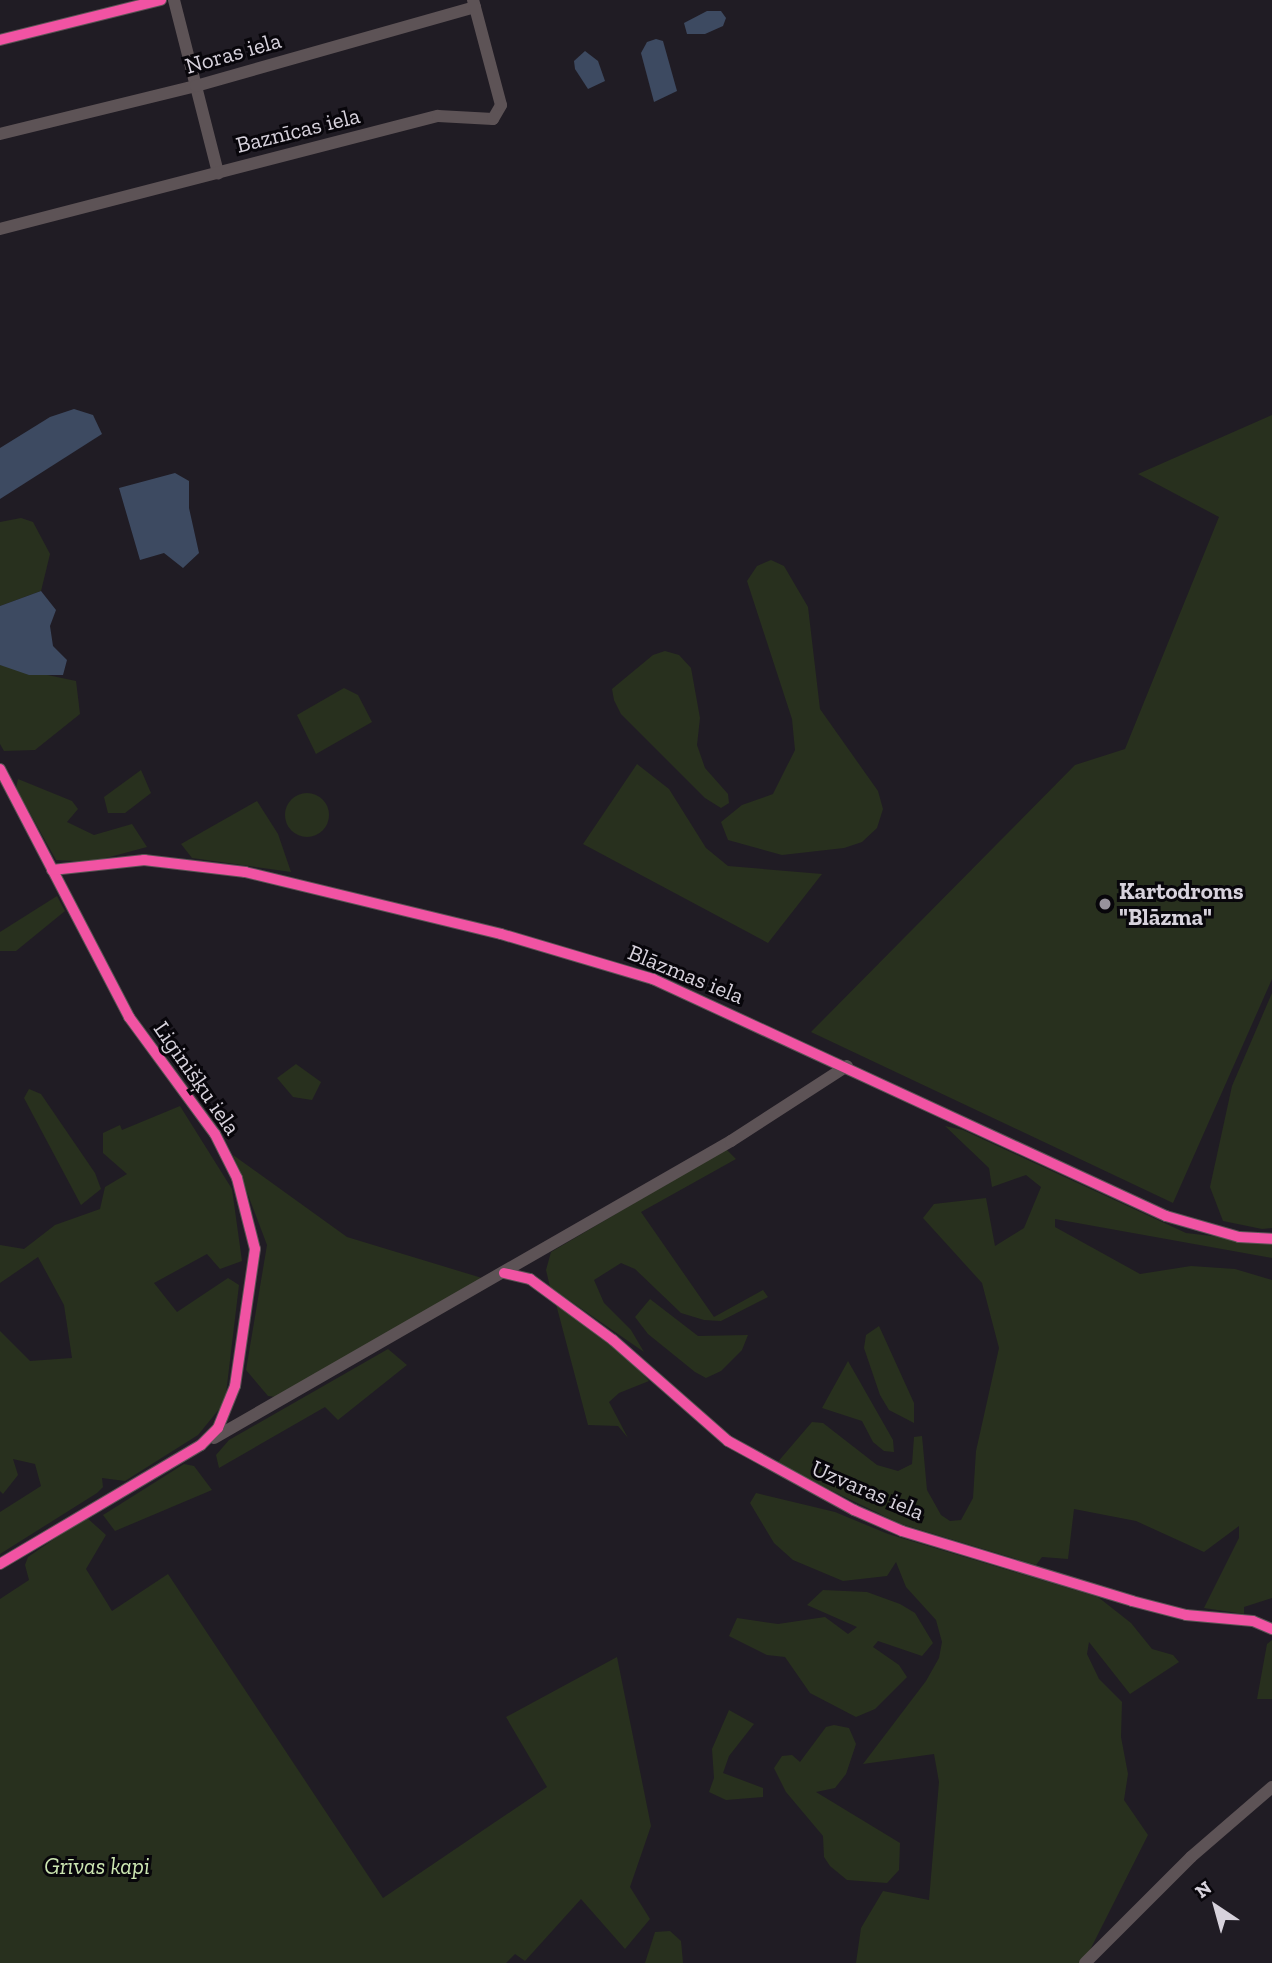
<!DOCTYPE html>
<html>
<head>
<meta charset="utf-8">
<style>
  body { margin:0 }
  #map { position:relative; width:1272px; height:1963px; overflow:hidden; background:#201c24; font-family:"Zilla Slab",serif }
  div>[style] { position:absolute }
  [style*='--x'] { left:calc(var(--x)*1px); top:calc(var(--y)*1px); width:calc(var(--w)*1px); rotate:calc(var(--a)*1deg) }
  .green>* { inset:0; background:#28301e }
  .round { border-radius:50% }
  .water>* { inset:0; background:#3d4a61 }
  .street>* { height:12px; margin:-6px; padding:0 6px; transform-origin:6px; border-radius:6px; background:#5d5356 }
  .cycleway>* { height:10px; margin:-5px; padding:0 5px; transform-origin:5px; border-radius:5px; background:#f153a3 }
  .dots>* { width:19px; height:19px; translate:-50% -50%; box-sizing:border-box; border:4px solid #08060b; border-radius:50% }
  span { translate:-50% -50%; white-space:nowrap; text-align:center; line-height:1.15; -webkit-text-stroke:6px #08060b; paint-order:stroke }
  .street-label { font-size:23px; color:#d7d2dc }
  .poi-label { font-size:23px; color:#d7d2dc; font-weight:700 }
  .left { translate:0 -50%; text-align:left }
  .park-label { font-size:23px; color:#cce6b2; font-style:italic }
  .north { position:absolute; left:1181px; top:1872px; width:70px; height:70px; -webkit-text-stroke:5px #08060b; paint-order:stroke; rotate:324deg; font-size:19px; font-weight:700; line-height:28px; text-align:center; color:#d7d2dc }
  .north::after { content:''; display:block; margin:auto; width:24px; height:32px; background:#d7d2dc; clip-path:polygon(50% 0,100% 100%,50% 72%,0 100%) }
</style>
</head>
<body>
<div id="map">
  <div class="green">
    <i style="clip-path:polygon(1272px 415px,1272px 979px,1173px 1203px,811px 1032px,1075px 765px,1125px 749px,1219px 517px,1138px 474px)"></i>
    <i style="clip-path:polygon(21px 518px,33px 522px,50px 554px,41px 591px,0 606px,0 522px)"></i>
    <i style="clip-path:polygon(771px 560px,784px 566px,808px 607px,820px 709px,878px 791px,883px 809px,877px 828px,862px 842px,844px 848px,782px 855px,728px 840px,721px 822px,742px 805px,773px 794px,795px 750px,792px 719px,747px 581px,757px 566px)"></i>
    <i style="clip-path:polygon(665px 651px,679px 655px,691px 668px,700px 718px,697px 745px,705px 768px,728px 794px,729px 803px,721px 808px,705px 798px,621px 714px,614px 700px,612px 689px,618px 684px,653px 655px)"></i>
    <i style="clip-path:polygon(0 665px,76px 681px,80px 714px,35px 750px,4px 751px,0 744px)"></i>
    <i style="clip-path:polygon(344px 688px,358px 695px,372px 722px,316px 754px,297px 715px)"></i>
    <i style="clip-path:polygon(637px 764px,669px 789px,706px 848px,728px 866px,822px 874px,768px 943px,583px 844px)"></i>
    <i style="clip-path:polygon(141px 770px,151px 793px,125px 813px,108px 813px,104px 797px)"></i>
    <i style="clip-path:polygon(18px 779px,72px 801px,78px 809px,67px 822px,94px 835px,132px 824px,147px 847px,91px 862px,56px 860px,16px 788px)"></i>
    <i class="round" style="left:285px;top:793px;width:44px;height:44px"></i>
    <i style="clip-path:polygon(257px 801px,278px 834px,291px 872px,192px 858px,181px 844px)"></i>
    <i style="clip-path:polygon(57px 896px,65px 911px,16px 951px,0 951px,0 932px)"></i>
    <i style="clip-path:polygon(1272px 993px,1272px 1228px,1262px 1229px,1223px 1221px,1210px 1187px,1232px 1086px)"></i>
    <i style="clip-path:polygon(296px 1064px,321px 1082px,312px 1100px,293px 1097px,277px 1078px)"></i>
    <i style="clip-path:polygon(29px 1089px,41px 1094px,95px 1173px,101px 1189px,81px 1205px,24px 1098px)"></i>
    <i style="clip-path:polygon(180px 1106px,232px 1189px,242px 1261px,220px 1269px,207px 1254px,154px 1283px,177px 1312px,228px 1278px,239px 1285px,225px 1402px,198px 1435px,125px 1481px,102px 1478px,103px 1487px,97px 1493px,0 1554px,0 1512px,41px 1486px,35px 1464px,13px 1459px,18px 1475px,3px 1494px,0 1491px,0 1331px,30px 1361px,72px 1358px,64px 1305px,38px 1257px,0 1283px,0 1245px,24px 1249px,55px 1225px,100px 1209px,105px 1187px,127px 1174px,103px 1153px,103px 1133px,120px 1125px,122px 1130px)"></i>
    <i style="clip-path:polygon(945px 1126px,963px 1130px,1186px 1233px,1272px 1243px,1272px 1258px,1055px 1219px,1055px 1227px,1140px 1274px,1191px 1266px,1235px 1269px,1272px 1280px,1272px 1598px,1244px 1607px,1244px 1614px,1204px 1608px,1239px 1538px,1239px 1526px,1204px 1552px,1136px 1521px,1074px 1509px,1068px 1559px,1042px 1557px,1036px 1565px,901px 1524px,776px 1464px,812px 1422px,823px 1423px,877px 1465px,898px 1471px,912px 1464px,914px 1437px,922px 1436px,927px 1490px,941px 1515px,950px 1521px,961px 1520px,973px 1498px,976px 1451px,999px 1348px,982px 1283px,923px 1218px,934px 1204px,986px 1198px,995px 1246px,1024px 1228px,1041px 1187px,1026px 1175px,992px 1187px,989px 1168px)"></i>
    <i style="clip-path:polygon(726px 1149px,736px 1159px,641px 1212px,714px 1317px,763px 1290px,768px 1297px,721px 1321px,704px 1320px,681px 1313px,635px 1269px,621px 1263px,594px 1280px,604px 1303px,631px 1330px,644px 1352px,550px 1287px,546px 1270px,551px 1252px)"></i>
    <i style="clip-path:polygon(233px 1155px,347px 1237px,482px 1278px,276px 1397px,268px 1396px,246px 1370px,267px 1245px)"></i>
    <i style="clip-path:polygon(650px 1299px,698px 1336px,748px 1335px,742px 1350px,721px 1371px,706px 1378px,695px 1372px,648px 1334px,635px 1317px)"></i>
    <i style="clip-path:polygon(556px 1304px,630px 1360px,649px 1381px,619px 1393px,609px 1402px,628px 1438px,618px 1426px,588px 1425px)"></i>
    <i style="clip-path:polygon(879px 1326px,914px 1403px,914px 1423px,889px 1410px,880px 1395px,864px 1348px,866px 1335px)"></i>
    <i style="clip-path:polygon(388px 1349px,407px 1365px,338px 1420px,325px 1407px,219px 1468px,216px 1455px,229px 1440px)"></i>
    <i style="clip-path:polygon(848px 1361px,893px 1440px,894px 1452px,884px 1451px,873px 1442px,862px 1421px,822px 1408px)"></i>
    <i style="clip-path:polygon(184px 1464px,194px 1466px,212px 1490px,115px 1531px,103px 1515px)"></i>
    <i style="clip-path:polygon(756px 1493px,835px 1512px,888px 1534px,1098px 1597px,1131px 1623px,1152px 1649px,1173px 1655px,1179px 1662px,1130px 1694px,1089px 1642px,1087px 1654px,1099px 1679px,1122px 1702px,1121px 1737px,1128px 1774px,1124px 1800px,1148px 1835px,1088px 1954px,1079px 1963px,856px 1963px,861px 1928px,883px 1891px,929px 1900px,939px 1782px,934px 1754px,863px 1764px,926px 1681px,939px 1658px,942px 1642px,936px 1620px,906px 1587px,896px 1562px,887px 1576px,843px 1581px,793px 1560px,774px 1543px,750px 1503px)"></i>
    <i style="clip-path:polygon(86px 1517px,106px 1535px,86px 1569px,112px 1611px,168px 1574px,383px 1898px,547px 1787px,506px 1717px,617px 1657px,651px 1826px,630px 1887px,650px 1919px,625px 1949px,581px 1899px,525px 1961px,515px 1954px,506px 1963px,0 1963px,0 1599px,29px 1580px,25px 1565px,28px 1557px)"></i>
    <i style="clip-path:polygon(823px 1590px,867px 1592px,900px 1604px,915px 1613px,933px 1643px,922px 1656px,878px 1641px,873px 1647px,899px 1665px,907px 1677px,875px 1709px,856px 1717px,810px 1693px,785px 1657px,767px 1655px,729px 1636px,737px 1618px,778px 1624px,825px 1617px,848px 1634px,857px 1627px,807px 1605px)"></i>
    <i style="clip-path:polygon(1272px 1640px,1272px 1699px,1257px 1699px,1267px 1644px)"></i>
    <i style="clip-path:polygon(729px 1710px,754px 1724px,729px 1756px,723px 1773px,763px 1788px,763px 1797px,726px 1800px,709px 1792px,714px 1778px,712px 1749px)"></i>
    <i style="clip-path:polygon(834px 1725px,849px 1728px,856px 1744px,846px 1774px,835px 1788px,816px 1792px,900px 1843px,899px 1870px,887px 1883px,847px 1880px,830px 1866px,824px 1857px,823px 1836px,786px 1792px,774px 1768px,782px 1756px,792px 1755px,800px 1762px,826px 1727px)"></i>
    <i style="clip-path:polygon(670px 1931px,681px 1941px,683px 1963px,645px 1963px,655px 1932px)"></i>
  </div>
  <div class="water">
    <i style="clip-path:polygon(707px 11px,721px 11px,726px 18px,723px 26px,705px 34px,687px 34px,684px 23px)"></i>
    <i style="clip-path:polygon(656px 39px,663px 41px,677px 91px,654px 102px,641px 53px,647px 42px)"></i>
    <i style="clip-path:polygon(585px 51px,598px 61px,605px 81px,588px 89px,575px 69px,574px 61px)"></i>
    <i style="clip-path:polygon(74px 409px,93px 415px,102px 434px,0 499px,0 448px,50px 417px)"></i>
    <i style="clip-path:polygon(175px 473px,189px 481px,189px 508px,199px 553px,183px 568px,164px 553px,140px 560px,119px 488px)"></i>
    <i style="clip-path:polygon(41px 591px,56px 610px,50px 626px,53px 646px,67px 660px,63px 675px,29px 675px,0 665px,0 606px)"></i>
  </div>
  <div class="street">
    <i style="--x:174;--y:0;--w:179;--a:75.7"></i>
    <i style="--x:0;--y:40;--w:166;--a:-14"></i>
    <i style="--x:0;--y:134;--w:202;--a:-13.8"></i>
    <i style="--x:196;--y:86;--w:290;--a:-15.8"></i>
    <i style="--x:0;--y:229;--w:452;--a:-14.5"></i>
    <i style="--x:438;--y:116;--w:55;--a:3.1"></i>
    <i style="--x:493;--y:119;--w:16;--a:-60"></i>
    <i style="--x:501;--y:105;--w:109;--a:-104.9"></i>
    <i style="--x:0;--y:769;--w:280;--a:62.5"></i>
    <i style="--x:129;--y:1017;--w:145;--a:53.7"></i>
    <i style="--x:215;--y:1134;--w:49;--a:63.4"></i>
    <i style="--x:237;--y:1178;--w:73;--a:75.8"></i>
    <i style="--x:255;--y:1249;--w:138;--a:98.3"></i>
    <i style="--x:235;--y:1386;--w:45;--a:112"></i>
    <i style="--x:218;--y:1428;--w:24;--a:135"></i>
    <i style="--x:201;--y:1445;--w:234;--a:149.4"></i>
    <i style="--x:52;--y:870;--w:93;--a:-6.2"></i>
    <i style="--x:144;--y:860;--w:102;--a:6.8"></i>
    <i style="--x:245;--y:872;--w:263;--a:13.6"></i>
    <i style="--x:501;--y:934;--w:159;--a:16.5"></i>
    <i style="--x:653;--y:979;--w:565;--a:24.8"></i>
    <i style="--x:1166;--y:1216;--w:76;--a:16"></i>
    <i style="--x:1239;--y:1237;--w:33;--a:3"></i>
    <i style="--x:504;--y:1273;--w:27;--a:13"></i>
    <i style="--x:530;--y:1279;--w:103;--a:36.3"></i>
    <i style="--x:613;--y:1340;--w:153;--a:41.3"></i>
    <i style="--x:728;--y:1441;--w:144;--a:28.7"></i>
    <i style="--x:854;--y:1510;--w:52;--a:23.6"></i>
    <i style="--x:902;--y:1531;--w:240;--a:16.9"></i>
    <i style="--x:1132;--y:1601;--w:56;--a:14.5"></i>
    <i style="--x:1186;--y:1615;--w:67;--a:5.1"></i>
    <i style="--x:1253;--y:1621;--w:21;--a:23"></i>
    <i style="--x:214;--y:1438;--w:596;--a:-29.88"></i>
    <i style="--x:731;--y:1141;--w:138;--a:-32.9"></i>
    <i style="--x:1085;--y:1963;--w:150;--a:-45"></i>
    <i style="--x:1191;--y:1857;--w:107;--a:-40.8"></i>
  </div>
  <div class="cycleway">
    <i style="--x:0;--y:40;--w:166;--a:-14"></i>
    <i style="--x:0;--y:769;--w:280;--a:62.5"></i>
    <i style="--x:129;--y:1017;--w:145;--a:53.7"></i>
    <i style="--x:215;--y:1134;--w:49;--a:63.4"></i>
    <i style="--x:237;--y:1178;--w:73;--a:75.8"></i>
    <i style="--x:255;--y:1249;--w:138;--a:98.3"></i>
    <i style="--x:235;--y:1386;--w:45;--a:112"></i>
    <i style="--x:218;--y:1428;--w:24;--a:135"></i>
    <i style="--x:201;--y:1445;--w:234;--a:149.4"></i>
    <i style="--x:52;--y:870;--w:93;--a:-6.2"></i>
    <i style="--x:144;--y:860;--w:102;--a:6.8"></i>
    <i style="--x:245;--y:872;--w:263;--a:13.6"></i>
    <i style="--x:501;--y:934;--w:159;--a:16.5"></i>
    <i style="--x:653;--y:979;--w:565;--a:24.8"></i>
    <i style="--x:1166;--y:1216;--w:76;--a:16"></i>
    <i style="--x:1239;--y:1237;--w:33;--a:3"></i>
    <i style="--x:504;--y:1273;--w:27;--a:13"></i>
    <i style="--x:530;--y:1279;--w:103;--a:36.3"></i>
    <i style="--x:613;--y:1340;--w:153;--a:41.3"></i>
    <i style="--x:728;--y:1441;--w:144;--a:28.7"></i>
    <i style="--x:854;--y:1510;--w:52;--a:23.6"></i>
    <i style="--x:902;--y:1531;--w:240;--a:16.9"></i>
    <i style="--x:1132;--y:1601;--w:56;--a:14.5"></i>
    <i style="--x:1186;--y:1615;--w:67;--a:5.1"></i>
    <i style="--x:1253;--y:1621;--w:21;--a:23"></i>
  </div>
  <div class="dots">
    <i style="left:1105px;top:904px;background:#97929c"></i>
  </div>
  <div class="street-label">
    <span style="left:233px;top:53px;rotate:-16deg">Noras iela</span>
    <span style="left:298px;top:130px;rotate:-14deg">Baznīcas iela</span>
    <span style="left:686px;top:974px;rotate:22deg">Blāzmas iela</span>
    <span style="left:197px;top:1078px;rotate:55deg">Liginišķu iela</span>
    <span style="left:868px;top:1490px;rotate:23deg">Uzvaras iela</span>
  </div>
  <div class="poi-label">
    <span class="left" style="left:1119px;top:904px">Kartodroms<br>"Blāzma"</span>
  </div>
  <div class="park-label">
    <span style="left:97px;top:1866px">Grīvas kapi</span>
  </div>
  <div class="north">N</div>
</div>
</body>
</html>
